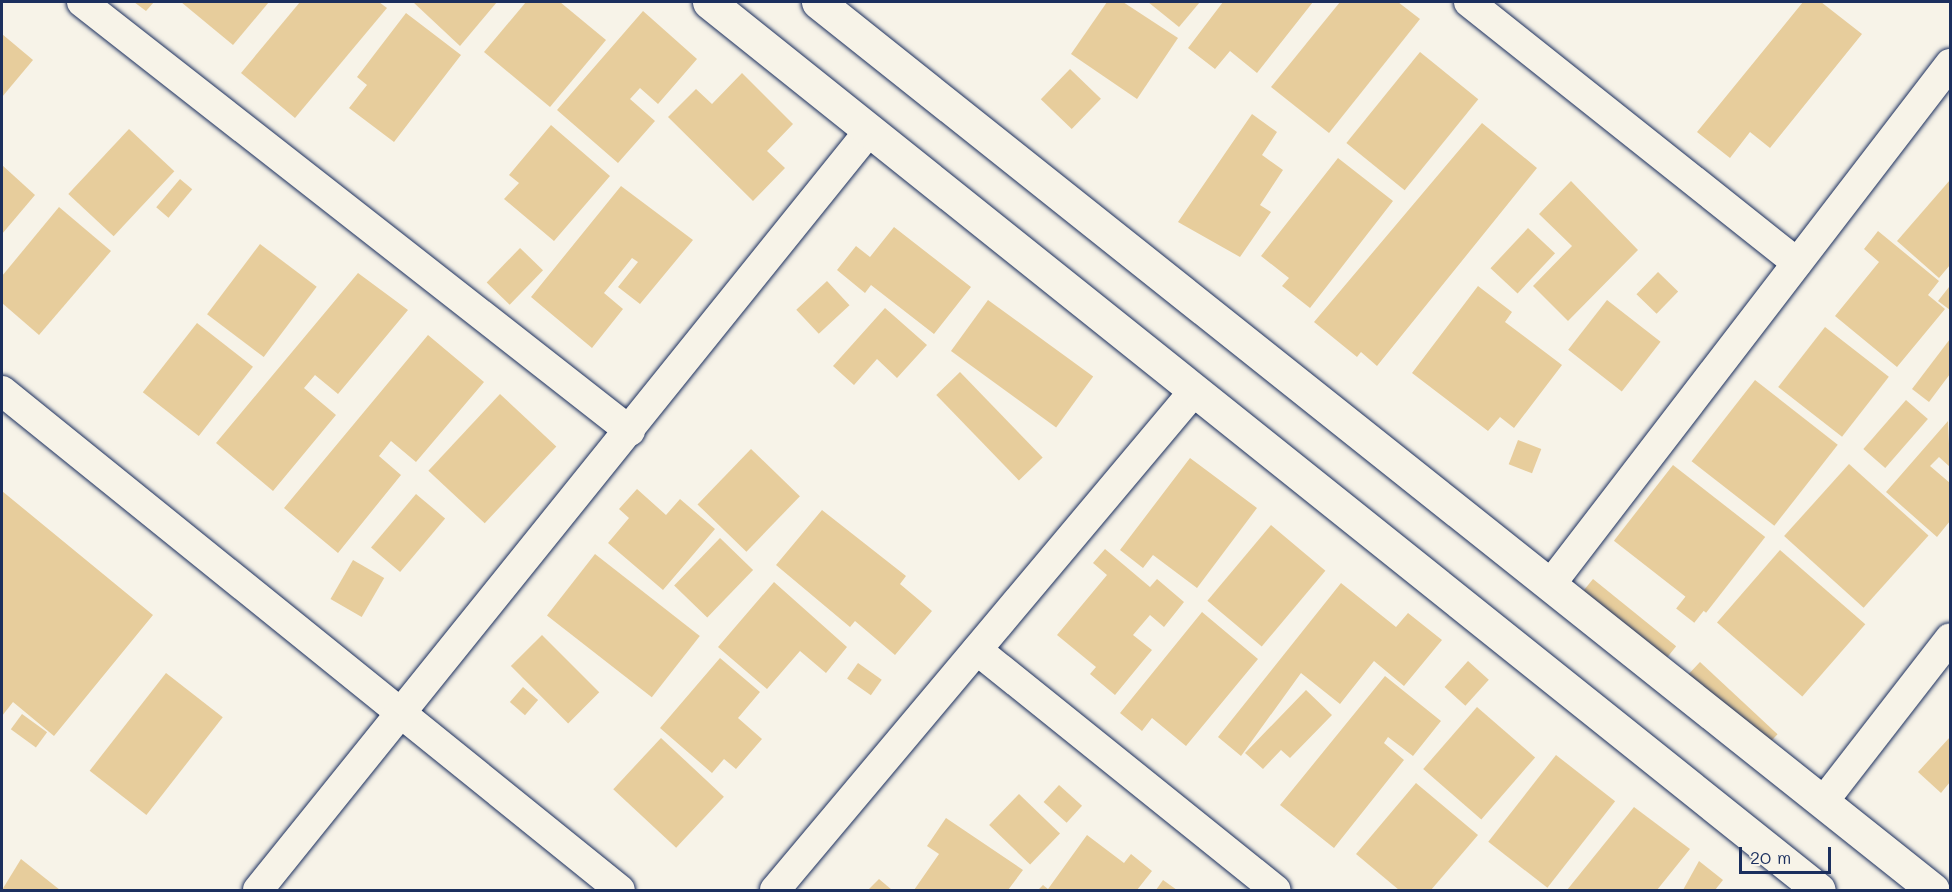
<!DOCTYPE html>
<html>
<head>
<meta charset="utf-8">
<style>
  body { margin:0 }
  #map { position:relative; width:1952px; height:892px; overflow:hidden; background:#f7f3e8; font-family:Mali,sans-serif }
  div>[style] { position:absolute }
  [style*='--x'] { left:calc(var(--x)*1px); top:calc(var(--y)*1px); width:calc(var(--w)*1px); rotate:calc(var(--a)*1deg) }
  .building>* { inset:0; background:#e7cd9c; transform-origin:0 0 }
  .roads { filter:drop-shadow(0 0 2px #1b2f5e) drop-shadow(0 0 2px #1b2f5e) }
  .minor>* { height:30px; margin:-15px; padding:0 15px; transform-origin:15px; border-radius:15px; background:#f7f3e8 }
  .tertiary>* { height:33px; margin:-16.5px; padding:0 16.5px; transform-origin:16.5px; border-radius:16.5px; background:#f7f3e8 }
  span { translate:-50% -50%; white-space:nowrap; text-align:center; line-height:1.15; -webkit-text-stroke:4.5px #f7f3e8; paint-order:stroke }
  .frame { position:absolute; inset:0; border:3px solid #1b2f5e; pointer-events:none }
  .scale { position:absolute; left:1739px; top:847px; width:92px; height:27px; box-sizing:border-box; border:3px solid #1b2f5e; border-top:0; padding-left:8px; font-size:18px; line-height:21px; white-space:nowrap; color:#1b2f5e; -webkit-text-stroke:4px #f7f3e8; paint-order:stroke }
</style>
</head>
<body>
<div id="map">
  <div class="building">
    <i style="clip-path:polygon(134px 2px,154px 2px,146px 11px)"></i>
    <i style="clip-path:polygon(181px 2px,269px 2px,233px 45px)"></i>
    <i style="clip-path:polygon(300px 2px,379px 2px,387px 8px,295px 118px,241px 73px)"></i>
    <i style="clip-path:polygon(413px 2px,497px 2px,460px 46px)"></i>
    <i style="clip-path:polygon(526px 2px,560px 2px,606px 40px,550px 107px,484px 52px)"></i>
    <i style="clip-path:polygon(1107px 2px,1123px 2px,1178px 38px,1137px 99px,1071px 54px)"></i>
    <i style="clip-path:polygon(1148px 2px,1200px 2px,1179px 27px)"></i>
    <i style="clip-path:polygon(1223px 2px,1313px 2px,1257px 73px,1230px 51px,1215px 69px,1188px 48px)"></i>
    <i style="clip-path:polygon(1340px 2px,1398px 2px,1420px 19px,1329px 133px,1271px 87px)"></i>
    <i style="clip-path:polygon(1803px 2px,1821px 2px,1862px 34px,1770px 148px,1750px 132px,1730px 158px,1697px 132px)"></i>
    <i style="clip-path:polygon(643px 11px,697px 59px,658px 104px,640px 88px,630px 99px,655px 121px,618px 163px,557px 110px)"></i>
    <i style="clip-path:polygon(406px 13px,461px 55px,394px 142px,349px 108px,367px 85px,357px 77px)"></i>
    <i style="clip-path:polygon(2px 34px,33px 60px,2px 97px)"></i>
    <i style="left:1420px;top:52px;width:75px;height:117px;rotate:39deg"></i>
    <i style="left:1070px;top:69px;width:43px;height:42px;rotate:44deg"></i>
    <i style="clip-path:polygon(742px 73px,793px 124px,767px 151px,785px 168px,753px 201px,668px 117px,696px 89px,712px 104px)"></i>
    <i style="clip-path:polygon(1252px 114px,1277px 132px,1262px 155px,1283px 170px,1260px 205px,1271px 212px,1240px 257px,1178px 222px)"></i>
    <i style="clip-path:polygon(1482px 123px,1537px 168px,1377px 366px,1361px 352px,1357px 357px,1314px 322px)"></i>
    <i style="clip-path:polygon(551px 125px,610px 176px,554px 241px,504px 199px,519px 183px,509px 175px)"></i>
    <i style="left:129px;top:129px;width:62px;height:89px;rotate:43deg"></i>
    <i style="clip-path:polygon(1338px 158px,1393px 201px,1310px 308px,1282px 286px,1289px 278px,1261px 256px)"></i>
    <i style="clip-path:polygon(2px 165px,35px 195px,2px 234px)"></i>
    <i style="left:180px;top:179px;width:16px;height:37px;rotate:40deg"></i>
    <i style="clip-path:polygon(1950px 180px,1950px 265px,1939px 278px,1897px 241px)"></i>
    <i style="clip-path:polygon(1571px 181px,1638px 250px,1568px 321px,1533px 286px,1572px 246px,1539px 214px)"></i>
    <i style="clip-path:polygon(621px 186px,693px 240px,640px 304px,618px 287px,638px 262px,632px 258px,604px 293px,623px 309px,592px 348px,531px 297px)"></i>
    <i style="clip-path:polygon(59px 207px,111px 251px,39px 335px,2px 303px,2px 276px)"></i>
    <i style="clip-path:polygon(894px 227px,971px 287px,934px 334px,871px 285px,865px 293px,837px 270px,856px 246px,870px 257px)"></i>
    <i style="left:1528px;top:228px;width:37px;height:55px;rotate:43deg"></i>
    <i style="clip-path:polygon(1878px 231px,1939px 281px,1928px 295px,1945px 309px,1897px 367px,1835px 316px,1879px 262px,1864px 249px)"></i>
    <i style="left:260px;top:244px;width:71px;height:88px;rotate:37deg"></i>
    <i style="left:520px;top:248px;width:32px;height:48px;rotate:44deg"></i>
    <i style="left:1658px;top:272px;width:28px;height:31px;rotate:44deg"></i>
    <i style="clip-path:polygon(358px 273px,408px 310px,338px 394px,315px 375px,304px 388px,336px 415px,273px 491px,216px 443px)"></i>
    <i style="left:827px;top:281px;width:33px;height:42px;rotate:47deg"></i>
    <i style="clip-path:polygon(1478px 286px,1512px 312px,1505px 322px,1562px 365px,1514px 428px,1500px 417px,1488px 431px,1412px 373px)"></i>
    <i style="clip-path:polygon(1949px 287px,1950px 289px,1950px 310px,1938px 301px)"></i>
    <i style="left:988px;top:300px;width:130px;height:63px;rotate:36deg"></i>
    <i style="left:1607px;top:300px;width:68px;height:63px;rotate:38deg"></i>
    <i style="clip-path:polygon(885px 308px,927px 345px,897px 378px,877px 359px,854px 385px,833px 366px)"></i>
    <i style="left:197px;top:323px;width:71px;height:88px;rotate:38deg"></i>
    <i style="left:1825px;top:327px;width:81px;height:76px;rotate:38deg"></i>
    <i style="clip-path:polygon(428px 335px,484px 382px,416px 462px,391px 441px,379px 456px,401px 475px,338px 553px,284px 508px)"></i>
    <i style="clip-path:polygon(1950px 339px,1950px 374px,1929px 402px,1912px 389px)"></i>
    <i style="left:960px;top:372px;width:119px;height:33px;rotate:46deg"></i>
    <i style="left:1755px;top:380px;width:105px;height:103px;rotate:38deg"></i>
    <i style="left:500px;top:394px;width:77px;height:105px;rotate:43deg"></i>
    <i style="left:1906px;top:400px;width:29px;height:65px;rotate:41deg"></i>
    <i style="clip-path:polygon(1948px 421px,1950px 467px,1939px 457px,1930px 466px,1950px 483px,1950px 521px,1937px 537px,1886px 492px)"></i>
    <i style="left:1518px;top:440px;width:25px;height:26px;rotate:21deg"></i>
    <i style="left:751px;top:449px;width:68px;height:77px;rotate:44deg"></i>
    <i style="clip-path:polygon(1190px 458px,1257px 508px,1197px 588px,1153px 555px,1143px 568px,1120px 550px)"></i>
    <i style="left:1849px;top:464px;width:107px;height:97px;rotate:42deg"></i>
    <i style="left:1673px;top:465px;width:117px;height:96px;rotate:38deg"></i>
    <i style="clip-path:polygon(637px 489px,666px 515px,680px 499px,715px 529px,663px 590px,608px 543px,629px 518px,619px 509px)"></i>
    <i style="clip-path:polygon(2px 491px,153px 615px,54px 736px,13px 702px,2px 716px)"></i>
    <i style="left:416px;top:494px;width:38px;height:70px;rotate:40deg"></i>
    <i style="clip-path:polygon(822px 510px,906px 576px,900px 584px,932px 611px,895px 655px,855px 621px,850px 627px,776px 565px)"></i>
    <i style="left:1271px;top:525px;width:71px;height:99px;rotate:40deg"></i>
    <i style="left:720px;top:538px;width:46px;height:66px;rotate:44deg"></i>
    <i style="clip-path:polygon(1105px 549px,1150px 587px,1157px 579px,1184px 602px,1164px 627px,1150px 615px,1133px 635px,1152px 650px,1115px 695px,1090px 674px,1096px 667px,1057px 635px,1107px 575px,1093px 563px)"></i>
    <i style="left:1780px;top:550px;width:113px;height:96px;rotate:41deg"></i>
    <i style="left:595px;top:554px;width:133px;height:78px;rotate:38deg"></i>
    <i style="left:353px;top:560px;width:36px;height:45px;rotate:30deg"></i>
    <i style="left:1593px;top:579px;width:107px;height:23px;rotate:39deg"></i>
    <i style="clip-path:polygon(774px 582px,847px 647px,826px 673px,800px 651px,767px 689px,718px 647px)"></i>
    <i style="clip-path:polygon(1341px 583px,1396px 627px,1408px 613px,1442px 640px,1404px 686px,1374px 661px,1340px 704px,1301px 673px,1241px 756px,1218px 737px)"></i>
    <i style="left:1686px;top:596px;width:23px;height:16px;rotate:38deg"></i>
    <i style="clip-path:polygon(1202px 612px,1258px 659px,1186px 746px,1152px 718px,1142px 731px,1120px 713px)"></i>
    <i style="left:542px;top:635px;width:81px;height:44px;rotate:45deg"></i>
    <i style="clip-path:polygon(720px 658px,760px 692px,738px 718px,762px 739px,736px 769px,724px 759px,712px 773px,660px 728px)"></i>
    <i style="left:1468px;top:661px;width:28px;height:35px;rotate:42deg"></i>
    <i style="left:1700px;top:662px;width:106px;height:23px;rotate:43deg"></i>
    <i style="left:858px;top:663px;width:29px;height:19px;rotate:35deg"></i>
    <i style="left:166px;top:673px;width:72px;height:124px;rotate:38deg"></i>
    <i style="clip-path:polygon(1385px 676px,1441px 721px,1413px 756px,1388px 737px,1384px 743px,1404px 760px,1334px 848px,1280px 805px)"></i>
    <i style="left:523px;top:687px;width:20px;height:20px;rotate:41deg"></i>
    <i style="clip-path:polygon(1306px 690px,1332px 715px,1290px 758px,1281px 750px,1263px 769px,1245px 753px)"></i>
    <i style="left:1477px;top:707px;width:77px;height:82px;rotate:41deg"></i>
    <i style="left:22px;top:714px;width:31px;height:19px;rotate:36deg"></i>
    <i style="clip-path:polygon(1950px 737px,1950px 782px,1941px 793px,1918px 772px)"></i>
    <i style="left:661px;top:738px;width:86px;height:70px;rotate:43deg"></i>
    <i style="left:1556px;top:755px;width:75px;height:110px;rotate:38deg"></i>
    <i style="clip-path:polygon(1416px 783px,1478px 835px,1431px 890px,1399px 890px,1356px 854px)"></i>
    <i style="left:1059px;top:785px;width:31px;height:23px;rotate:42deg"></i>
    <i style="left:1019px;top:794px;width:57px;height:43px;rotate:44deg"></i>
    <i style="clip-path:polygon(1634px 807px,1690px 849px,1657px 890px,1567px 890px)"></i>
    <i style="clip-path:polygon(946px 818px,1023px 870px,1008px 890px,914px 890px,939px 854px,927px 846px)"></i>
    <i style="clip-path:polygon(1087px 835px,1124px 863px,1131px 854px,1152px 871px,1137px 890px,1038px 890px,1043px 885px,1048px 889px)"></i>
    <i style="clip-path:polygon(21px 859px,60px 890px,2px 890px)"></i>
    <i style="clip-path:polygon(1699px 861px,1723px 880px,1715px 890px,1683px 890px)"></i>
    <i style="clip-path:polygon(879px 879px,892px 890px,868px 890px)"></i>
    <i style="clip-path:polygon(1163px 880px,1177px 890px,1156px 890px)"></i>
  </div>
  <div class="roads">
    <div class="minor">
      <i style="--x:82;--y:2;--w:696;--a:38.06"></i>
      <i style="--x:1469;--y:2;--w:419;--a:38.5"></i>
      <i style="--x:2;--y:391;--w:794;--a:38.92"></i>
      <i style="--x:1550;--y:585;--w:657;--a:-52.48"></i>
      <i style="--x:977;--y:650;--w:383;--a:38.8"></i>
      <i style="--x:1823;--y:802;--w:207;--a:-52.2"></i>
      <i style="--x:258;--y:890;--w:976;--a:-51.16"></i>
      <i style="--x:775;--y:890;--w:653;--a:-49.97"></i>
    </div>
    <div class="tertiary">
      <i style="--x:709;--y:2;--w:1421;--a:38.66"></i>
      <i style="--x:818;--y:2;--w:1425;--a:38.53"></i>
    </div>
  </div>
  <div class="frame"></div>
  <div class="scale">20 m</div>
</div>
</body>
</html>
